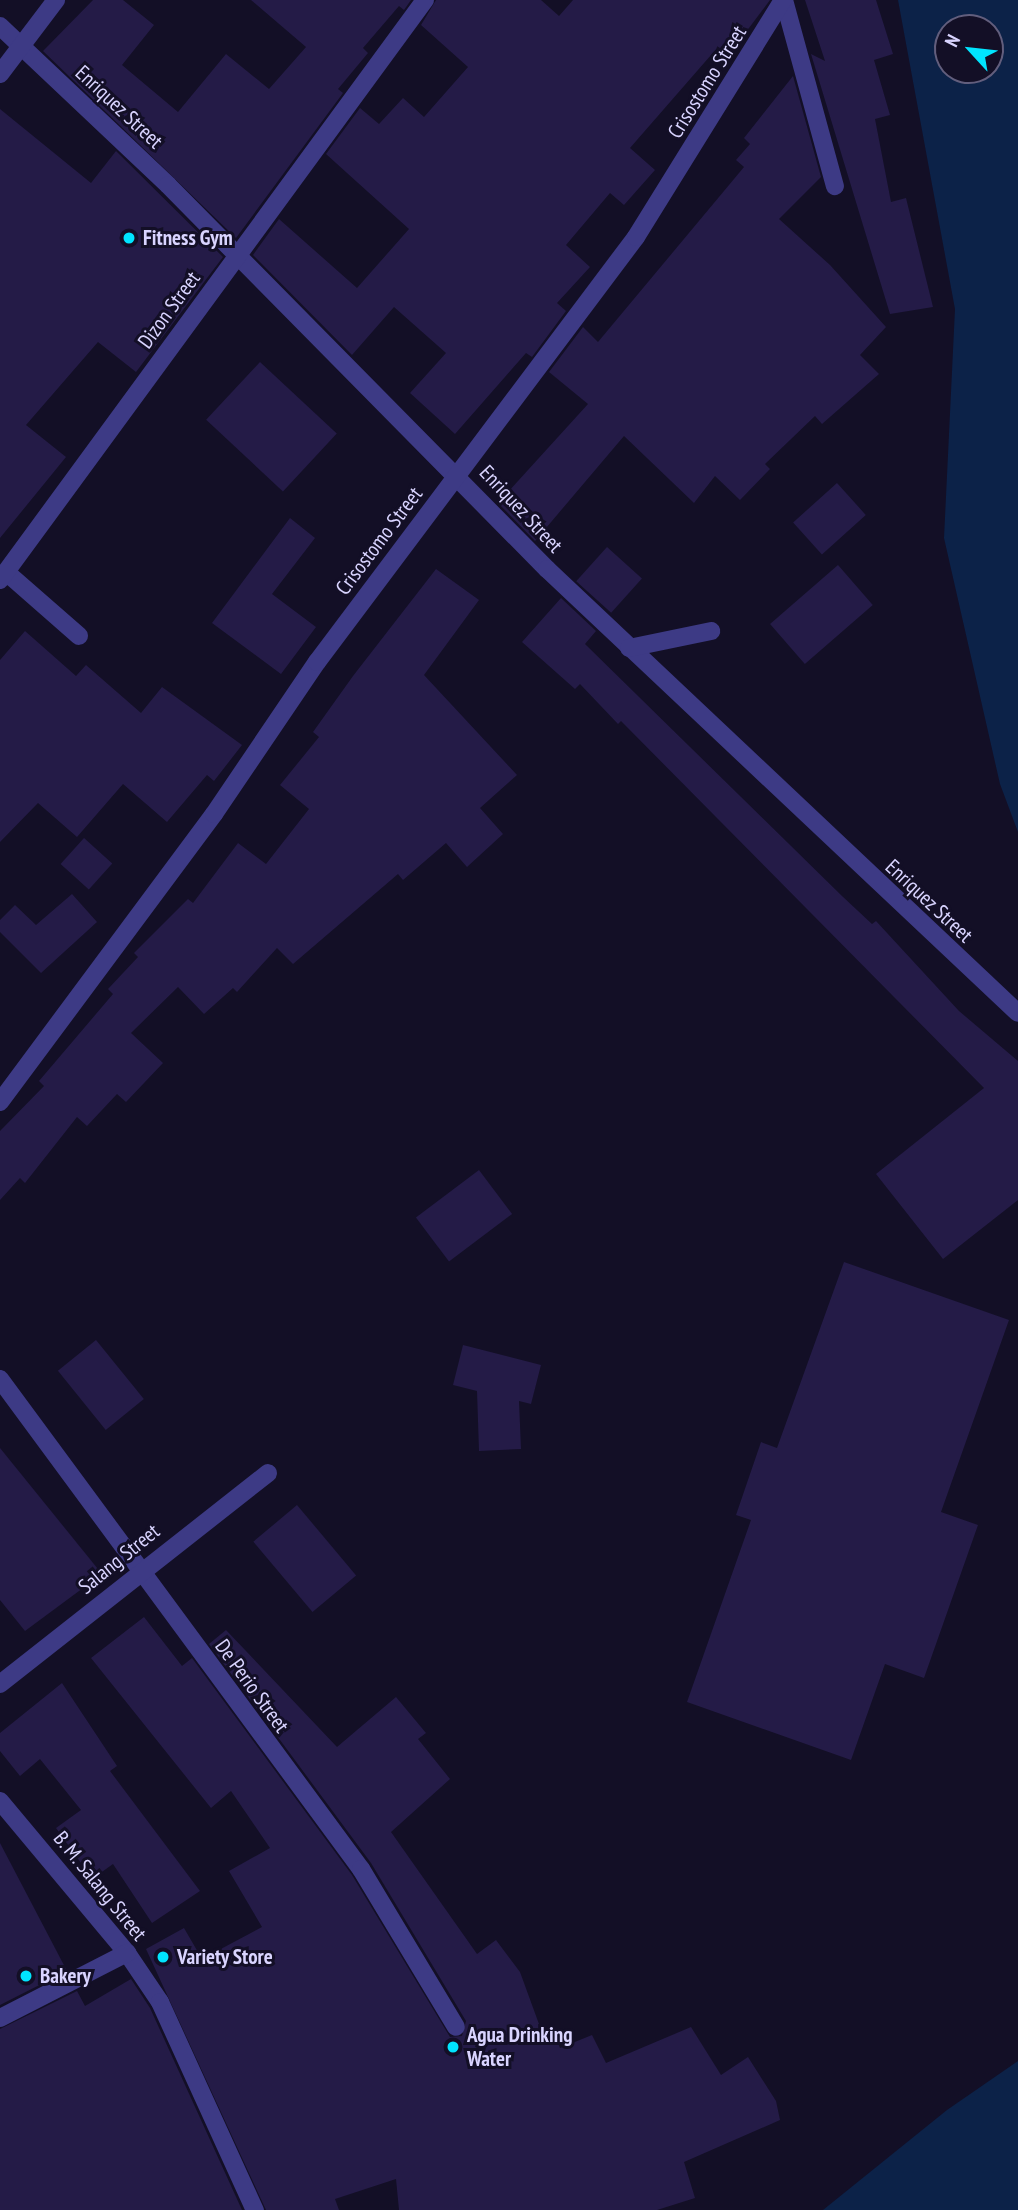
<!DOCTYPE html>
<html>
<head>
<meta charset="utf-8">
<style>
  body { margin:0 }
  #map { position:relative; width:1018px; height:2210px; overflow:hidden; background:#130f26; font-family:"PT Sans Narrow",sans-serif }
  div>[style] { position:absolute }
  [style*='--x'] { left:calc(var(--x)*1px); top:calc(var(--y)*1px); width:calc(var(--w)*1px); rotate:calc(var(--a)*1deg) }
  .water>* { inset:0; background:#0c2248 }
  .building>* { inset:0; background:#241b47; transform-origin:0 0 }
  .minor>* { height:18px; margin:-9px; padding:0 9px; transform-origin:9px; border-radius:9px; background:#3d3a85 }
  .dots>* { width:19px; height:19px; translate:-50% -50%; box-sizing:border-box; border:4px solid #130f26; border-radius:50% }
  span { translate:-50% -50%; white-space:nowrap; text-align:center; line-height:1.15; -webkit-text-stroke:6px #130f26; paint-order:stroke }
  .street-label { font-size:21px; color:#d9d4ff }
  .poi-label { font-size:21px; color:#d9d4ff; font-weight:700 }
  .left { translate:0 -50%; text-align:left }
  .north { position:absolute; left:934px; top:14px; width:70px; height:70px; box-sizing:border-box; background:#130f26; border:2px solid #625e7d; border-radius:50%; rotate:297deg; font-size:19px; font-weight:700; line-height:28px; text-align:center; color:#d9d4ff }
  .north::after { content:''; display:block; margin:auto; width:24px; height:32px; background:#00e5ff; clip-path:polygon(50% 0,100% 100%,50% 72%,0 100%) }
</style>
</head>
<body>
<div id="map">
  <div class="water">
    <i style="clip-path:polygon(evenodd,898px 0,1018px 0,1018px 832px,1000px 784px,944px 538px,955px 309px,898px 0,990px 28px,990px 70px,948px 70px,948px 28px,990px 28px)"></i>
    <i style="clip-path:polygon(1018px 2061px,1018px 2210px,823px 2210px,947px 2110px)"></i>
  </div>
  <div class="building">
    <i style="clip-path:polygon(93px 0,123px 0,154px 25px,122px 65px,178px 112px,226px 54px,269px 89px,306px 47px,251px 0,411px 0,404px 10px,399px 6px,363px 48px,368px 53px,338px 89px,343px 93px,236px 238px,43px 51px)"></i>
    <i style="clip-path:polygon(436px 0,541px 0,559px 16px,573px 0,770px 0,728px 56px,718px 47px,630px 148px,655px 170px,624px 205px,610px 193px,566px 245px,590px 267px,557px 303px,566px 311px,532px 357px,526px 353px,455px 434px,410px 393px,446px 353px,394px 307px,352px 355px,253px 255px,279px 219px,357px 288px,409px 229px,326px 154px,360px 108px,379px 124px,403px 98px,424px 117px,468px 67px,421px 25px)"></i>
    <i style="clip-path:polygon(805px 0,876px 0,893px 54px,874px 60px,890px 115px,875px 119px,891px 202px,906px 198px,933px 307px,890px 314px,811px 54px,825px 61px)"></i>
    <i style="clip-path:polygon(793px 76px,821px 177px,779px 219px,830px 265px,886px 327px,860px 355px,879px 374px,822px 424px,815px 416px,765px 464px,770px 469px,740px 500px,715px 476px,694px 503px,624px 436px,535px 541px,498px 503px,588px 404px,549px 372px,583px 327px,598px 342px,744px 167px,736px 160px,750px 144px,744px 138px)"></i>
    <i style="clip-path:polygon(0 109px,91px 183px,116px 151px,223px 257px,136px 372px,98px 342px,26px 425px,66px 457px,0 538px)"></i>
    <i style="left:260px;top:362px;width:105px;height:79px;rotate:43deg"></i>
    <i style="left:837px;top:483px;width:43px;height:59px;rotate:48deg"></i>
    <i style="clip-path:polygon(290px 518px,315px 538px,272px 594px,316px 627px,281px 674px,212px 623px)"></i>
    <i style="left:607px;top:547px;width:47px;height:46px;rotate:42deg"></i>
    <i style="left:838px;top:565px;width:53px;height:90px;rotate:49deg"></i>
    <i style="clip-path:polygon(436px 569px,479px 600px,424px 675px,517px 775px,480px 808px,503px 834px,467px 867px,446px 843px,403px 880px,398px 874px,293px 964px,277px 948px,237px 992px,233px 988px,204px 1014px,178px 987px,131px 1033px,163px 1063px,126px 1102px,117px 1094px,87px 1126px,77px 1117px,25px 1183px,20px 1178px,0 1200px,0 1131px,44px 1086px,39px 1081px,113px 994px,108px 989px,138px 957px,134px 953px,188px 899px,193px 903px,238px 843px,266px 864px,309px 809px,280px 785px,319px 737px,313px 732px,353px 676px)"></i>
    <i style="clip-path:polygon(561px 598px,596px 631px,585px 644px,842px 896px,872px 924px,876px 921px,959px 1011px,1018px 1061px,1018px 1200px,943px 1259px,876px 1174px,984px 1088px,621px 721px,618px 724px,580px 684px,575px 689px,522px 642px)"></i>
    <i style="clip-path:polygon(25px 631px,76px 676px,86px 665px,141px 713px,162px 687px,242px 745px,214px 781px,207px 775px,167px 822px,123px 784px,77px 837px,38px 803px,0 842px,0 660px)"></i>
    <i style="left:84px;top:838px;width:38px;height:35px;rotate:42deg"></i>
    <i style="clip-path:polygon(72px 894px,97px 922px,41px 973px,0 932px,0 920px,15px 905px,36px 925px)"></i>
    <i style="left:479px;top:1170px;width:55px;height:79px;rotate:53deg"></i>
    <i style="clip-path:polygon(844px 1262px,1009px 1320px,941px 1512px,978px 1525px,924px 1678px,885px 1664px,851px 1760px,687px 1702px,751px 1520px,736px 1515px,761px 1442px,777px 1448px)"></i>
    <i style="left:96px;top:1340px;width:76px;height:49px;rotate:51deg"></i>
    <i style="clip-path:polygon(463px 1345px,541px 1365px,531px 1404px,519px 1401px,521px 1449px,479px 1451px,477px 1391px,453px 1385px)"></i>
    <i style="clip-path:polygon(0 1448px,102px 1574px,25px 1631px,0 1600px)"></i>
    <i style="left:297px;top:1505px;width:92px;height:57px;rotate:50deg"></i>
    <i style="clip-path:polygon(144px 1617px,182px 1666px,192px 1658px,352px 1875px,450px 2037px,462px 2036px,466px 2021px,371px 1863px,209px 1644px,226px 1630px,337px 1747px,396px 1697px,426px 1733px,418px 1739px,450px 1779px,391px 1832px,477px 1954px,496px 1940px,520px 1972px,543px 2035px,553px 2031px,560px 2048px,592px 2035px,606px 2063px,691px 2027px,721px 2075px,748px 2057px,776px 2101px,780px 2120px,684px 2162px,695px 2198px,657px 2210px,399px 2210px,396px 2179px,335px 2199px,339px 2210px,266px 2210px,146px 1949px,184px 1928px,202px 1959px,262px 1927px,229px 1871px,270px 1848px,231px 1791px,211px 1808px,91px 1658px)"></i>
    <i style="clip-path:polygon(62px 1683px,117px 1766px,110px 1771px,200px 1891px,152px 1923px,113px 1864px,99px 1874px,92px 1865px,86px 1870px,56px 1828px,81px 1810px,40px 1759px,20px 1776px,0 1751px,0 1733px)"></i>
    <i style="clip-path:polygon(0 1843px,67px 1971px,0 2005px)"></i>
    <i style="clip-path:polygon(131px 1979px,150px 2008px,242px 2210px,0 2210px,0 2029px,77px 1991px,85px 2006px)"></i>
  </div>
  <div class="minor">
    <i style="--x:784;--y:0;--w:193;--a:74.7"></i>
    <i style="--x:0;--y:26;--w:231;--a:43.4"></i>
    <i style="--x:168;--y:185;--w:540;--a:45.38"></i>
    <i style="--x:547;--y:569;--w:647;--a:43.31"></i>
    <i style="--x:0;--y:74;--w:93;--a:-52.9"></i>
    <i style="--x:6;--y:572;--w:97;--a:41.2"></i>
    <i style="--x:0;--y:580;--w:719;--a:-53.77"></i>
    <i style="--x:629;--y:648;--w:84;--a:-11.7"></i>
    <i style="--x:0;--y:1102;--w:359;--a:-53.4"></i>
    <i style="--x:214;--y:814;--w:184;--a:-55.9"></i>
    <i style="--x:317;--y:662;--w:531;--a:-53.11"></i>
    <i style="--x:636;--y:237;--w:279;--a:-58.2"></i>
    <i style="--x:0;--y:1379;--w:609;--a:53.62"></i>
    <i style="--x:361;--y:1869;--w:184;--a:59"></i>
    <i style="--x:0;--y:1684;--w:341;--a:-38.2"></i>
    <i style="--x:0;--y:1801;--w:198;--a:50.1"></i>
    <i style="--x:127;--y:1953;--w:59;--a:56"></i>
    <i style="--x:160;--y:2002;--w:229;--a:65.5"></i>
    <i style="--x:0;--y:2018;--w:143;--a:-27.1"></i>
  </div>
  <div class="dots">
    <i style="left:129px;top:238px;background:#00e5ff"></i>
    <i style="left:163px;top:1957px;background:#00e5ff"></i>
    <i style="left:26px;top:1976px;background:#00e5ff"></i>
    <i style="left:453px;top:2047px;background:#00e5ff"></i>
  </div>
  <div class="street-label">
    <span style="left:707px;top:82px;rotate:-58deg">Crisostomo Street</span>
    <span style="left:119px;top:107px;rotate:43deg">Enriquez Street</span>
    <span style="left:169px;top:310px;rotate:-54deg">Dizon Street</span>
    <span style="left:521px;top:509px;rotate:47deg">Enriquez Street</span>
    <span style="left:379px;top:541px;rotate:-53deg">Crisostomo Street</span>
    <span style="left:929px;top:901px;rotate:43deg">Enriquez Street</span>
    <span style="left:119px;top:1559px;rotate:-39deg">Salang Street</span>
    <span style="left:252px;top:1686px;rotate:54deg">De Perio Street</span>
    <span style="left:100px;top:1886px;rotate:51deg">B. M. Salang Street</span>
  </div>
  <div class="poi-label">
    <span class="left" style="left:143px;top:238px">Fitness Gym</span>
    <span class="left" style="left:177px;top:1957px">Variety Store</span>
    <span class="left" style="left:40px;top:1976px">Bakery</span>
    <span class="left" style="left:467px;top:2047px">Agua Drinking<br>Water</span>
  </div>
  <div class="north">N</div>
</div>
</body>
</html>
